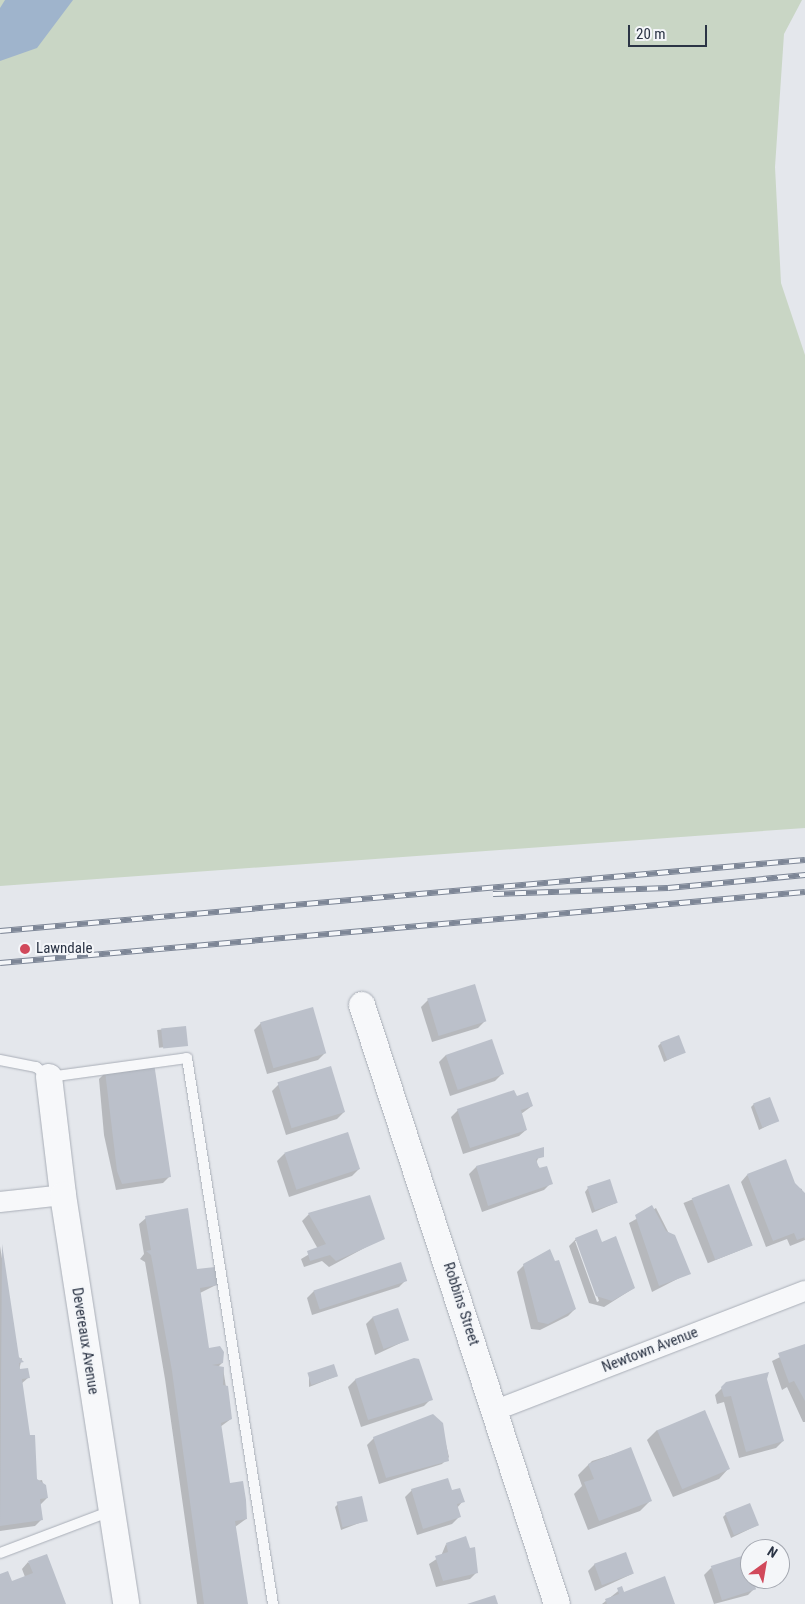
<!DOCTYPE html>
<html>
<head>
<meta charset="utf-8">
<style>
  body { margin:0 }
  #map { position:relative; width:805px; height:1604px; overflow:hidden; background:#e4e7ec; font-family:"Roboto Condensed",sans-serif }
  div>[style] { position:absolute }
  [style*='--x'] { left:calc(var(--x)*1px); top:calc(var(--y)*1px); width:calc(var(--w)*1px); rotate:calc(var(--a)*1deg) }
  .green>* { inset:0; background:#c9d6c5 }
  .water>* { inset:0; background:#9fb4cc }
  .shadow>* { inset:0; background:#0003; transform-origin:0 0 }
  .building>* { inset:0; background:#bbc0ca; transform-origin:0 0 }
  .roads { filter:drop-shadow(0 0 1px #a9aeb7) drop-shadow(0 0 1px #a9aeb7) }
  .service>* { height:10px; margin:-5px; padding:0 5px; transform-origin:5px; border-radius:5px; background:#f7f8fa }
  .minor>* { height:20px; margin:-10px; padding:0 10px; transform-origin:10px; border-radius:10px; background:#f7f8fa }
  .tertiary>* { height:26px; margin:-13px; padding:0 13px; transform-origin:13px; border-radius:13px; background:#f7f8fa }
  .rail>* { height:5.5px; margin-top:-2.75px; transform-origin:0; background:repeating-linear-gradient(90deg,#f4f6f9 0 11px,#7d8696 0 22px); box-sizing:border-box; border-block:1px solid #7d8696 }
  .dots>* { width:14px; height:14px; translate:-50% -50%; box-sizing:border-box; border:2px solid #f4f6f9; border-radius:50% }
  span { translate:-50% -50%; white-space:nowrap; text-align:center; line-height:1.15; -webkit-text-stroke:4px #f4f6f9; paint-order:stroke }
  .poi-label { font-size:15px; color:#2b3445 }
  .left { translate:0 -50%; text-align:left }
  .street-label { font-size:15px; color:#2b3445 }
  .north { position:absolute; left:740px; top:1539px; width:50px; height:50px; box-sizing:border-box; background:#f4f6f9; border:1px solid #a4a8b1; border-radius:50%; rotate:32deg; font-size:14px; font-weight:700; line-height:20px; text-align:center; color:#2b3445 }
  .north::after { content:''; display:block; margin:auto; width:18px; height:22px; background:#d1495b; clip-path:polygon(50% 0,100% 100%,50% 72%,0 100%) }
  .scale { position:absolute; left:628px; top:25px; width:79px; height:22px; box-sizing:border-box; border:2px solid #2b3445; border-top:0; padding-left:6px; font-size:15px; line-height:18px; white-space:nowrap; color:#2b3445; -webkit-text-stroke:4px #f4f6f9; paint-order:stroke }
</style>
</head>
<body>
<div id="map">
  <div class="green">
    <i style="clip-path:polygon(0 0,802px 0,784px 34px,775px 167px,781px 283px,805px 355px,805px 828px,0 886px)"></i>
  </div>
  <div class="water">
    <i style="clip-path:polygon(5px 0,73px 0,37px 48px,0 61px,0 8px)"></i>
  </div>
  <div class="shadow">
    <i style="clip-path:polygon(428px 1000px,485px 1021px,478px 1028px,432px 1042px,421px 1007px)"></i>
    <i style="clip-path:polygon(261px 1023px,325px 1053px,318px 1060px,267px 1074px,254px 1030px)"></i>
    <i style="left:185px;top:1027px;width:18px;height:28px;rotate:84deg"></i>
    <i style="clip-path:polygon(661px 1043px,684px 1052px,664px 1062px,658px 1046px)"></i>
    <i style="clip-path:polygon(446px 1055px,502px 1074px,495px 1081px,450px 1096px,439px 1062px)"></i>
    <i style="clip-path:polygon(106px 1072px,170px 1176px,163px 1183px,116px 1190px,104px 1135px,99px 1079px)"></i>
    <i style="clip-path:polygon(279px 1084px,344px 1112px,337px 1119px,286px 1135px,272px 1091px)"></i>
    <i style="clip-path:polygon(516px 1098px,532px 1106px,521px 1114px,526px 1130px,519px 1136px,463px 1154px,451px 1117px,458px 1110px)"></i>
    <i style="clip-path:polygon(754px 1104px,777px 1121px,759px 1130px,751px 1107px)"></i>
    <i style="clip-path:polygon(347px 1133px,359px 1169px,352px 1176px,289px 1197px,277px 1161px,284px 1154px)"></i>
    <i style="clip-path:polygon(543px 1148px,536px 1163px,551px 1183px,544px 1190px,482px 1212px,469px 1174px,476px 1167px)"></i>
    <i style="clip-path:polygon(747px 1175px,802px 1189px,805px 1240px,790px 1246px,787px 1239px,766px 1247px,741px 1182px)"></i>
    <i style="left:728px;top:1185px;width:65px;height:48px;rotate:68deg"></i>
    <i style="clip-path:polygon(588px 1188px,616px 1203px,592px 1213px,585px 1192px)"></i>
    <i style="clip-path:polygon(369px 1197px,383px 1238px,329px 1267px,322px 1261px,304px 1267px,301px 1259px,318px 1249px,302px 1221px,309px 1214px)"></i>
    <i style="clip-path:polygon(656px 1208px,689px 1273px,652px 1292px,629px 1223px)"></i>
    <i style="clip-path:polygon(146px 1218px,196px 1271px,216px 1285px,200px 1293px,208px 1349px,222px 1363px,218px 1367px,223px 1368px,231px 1419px,220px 1427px,229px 1484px,246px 1519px,235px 1527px,247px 1604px,197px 1604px,165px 1379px,145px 1262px,140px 1259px,144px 1254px,139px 1224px)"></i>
    <i style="clip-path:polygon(evenodd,576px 1239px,634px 1288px,604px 1307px,589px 1303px,569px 1246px,576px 1239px,575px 1241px,578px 1241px,599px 1301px,597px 1302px,575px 1241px)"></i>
    <i style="clip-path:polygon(0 1246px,18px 1359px,22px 1358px,19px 1370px,28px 1378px,21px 1384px,36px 1481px,42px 1480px,47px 1498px,40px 1505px,42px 1519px,35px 1526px,0 1531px)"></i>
    <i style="clip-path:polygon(524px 1265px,575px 1309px,568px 1316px,540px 1330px,531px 1329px,517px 1272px)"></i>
    <i style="clip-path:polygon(406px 1280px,399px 1287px,312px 1315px,307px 1298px,314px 1291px)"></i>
    <i style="clip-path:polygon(373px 1317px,407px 1340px,375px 1355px,366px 1324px)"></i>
    <i style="clip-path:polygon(805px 1345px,805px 1422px,803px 1422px,787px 1387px,782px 1390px,772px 1361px)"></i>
    <i style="clip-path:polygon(414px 1359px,431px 1399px,424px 1406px,361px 1427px,348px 1387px,355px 1380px)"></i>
    <i style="clip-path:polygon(309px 1374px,337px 1376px,309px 1387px)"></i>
    <i style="clip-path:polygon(766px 1378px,783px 1441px,776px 1448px,739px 1458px,724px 1402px,717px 1404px,715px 1395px,727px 1383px)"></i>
    <i style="clip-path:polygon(441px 1424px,449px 1457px,442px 1464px,379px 1484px,367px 1445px,374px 1438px)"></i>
    <i style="clip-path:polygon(657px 1430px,729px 1468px,719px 1479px,673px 1497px,647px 1440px)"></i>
    <i style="clip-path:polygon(630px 1449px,650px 1501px,640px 1511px,588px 1530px,574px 1494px,582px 1486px,578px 1475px,592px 1461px)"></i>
    <i style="clip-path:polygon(412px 1490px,451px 1492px,463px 1501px,457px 1508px,459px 1517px,452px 1524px,417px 1535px,405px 1497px)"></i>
    <i style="clip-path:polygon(338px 1504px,367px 1520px,341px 1530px,335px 1507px)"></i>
    <i style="clip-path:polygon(726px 1514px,758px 1525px,731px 1538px,723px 1517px)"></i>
    <i style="clip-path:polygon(446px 1544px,477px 1572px,470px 1579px,436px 1587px,429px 1564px,441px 1556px)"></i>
    <i style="clip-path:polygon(28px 1562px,65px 1604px,0 1604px,0 1575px,12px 1582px,25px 1577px,22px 1569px)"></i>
    <i style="clip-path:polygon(595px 1564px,632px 1574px,595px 1591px,588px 1571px)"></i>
    <i style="clip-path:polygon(711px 1568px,755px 1588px,748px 1595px,714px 1604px,704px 1575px)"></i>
    <i style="clip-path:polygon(622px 1588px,624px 1593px,674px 1604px,602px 1604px)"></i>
  </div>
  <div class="building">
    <i style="left:475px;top:984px;width:39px;height:50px;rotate:73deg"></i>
    <i style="left:313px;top:1007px;width:48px;height:55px;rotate:74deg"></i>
    <i style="left:186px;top:1026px;width:20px;height:25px;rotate:84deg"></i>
    <i style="left:679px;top:1035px;width:19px;height:20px;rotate:69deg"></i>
    <i style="left:492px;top:1039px;width:37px;height:49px;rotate:71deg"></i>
    <i style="clip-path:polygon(154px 1063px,171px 1177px,122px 1184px,117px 1171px,105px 1071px)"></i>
    <i style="left:331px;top:1066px;width:48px;height:56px;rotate:73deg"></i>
    <i style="clip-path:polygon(514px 1090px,517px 1096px,528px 1092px,533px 1106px,521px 1110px,527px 1130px,470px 1148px,457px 1109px)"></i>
    <i style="left:770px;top:1097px;width:26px;height:18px;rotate:69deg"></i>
    <i style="left:348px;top:1132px;width:39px;height:67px;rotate:72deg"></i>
    <i style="clip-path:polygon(544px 1147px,544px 1157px,536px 1159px,539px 1168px,547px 1166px,553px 1184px,488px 1206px,476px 1166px)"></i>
    <i style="clip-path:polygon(786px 1159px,795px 1183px,805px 1193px,805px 1237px,797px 1240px,794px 1233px,773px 1241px,747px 1174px)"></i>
    <i style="left:610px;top:1179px;width:25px;height:24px;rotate:72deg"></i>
    <i style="left:729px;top:1184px;width:66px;height:40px;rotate:69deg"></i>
    <i style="clip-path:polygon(370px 1195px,385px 1239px,336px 1261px,330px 1255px,310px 1261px,307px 1251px,326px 1244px,308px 1213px)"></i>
    <i style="clip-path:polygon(652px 1205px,666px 1231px,675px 1235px,691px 1274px,659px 1286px,635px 1215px)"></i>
    <i style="clip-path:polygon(188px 1208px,197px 1269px,215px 1267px,218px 1285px,200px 1288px,209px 1348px,220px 1346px,224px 1352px,223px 1363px,212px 1365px,224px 1367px,223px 1385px,228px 1386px,232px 1419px,221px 1423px,230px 1483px,243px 1481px,246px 1500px,247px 1519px,235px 1521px,248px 1604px,204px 1604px,172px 1371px,151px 1255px,146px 1251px,151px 1250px,145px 1216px)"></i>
    <i style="clip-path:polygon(597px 1229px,602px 1242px,616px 1236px,635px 1288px,612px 1301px,596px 1296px,575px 1238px)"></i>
    <i style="clip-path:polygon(2px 1244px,19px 1357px,24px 1362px,19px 1363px,20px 1369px,28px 1368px,30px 1378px,22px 1379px,30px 1435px,35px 1435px,37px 1479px,46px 1485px,48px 1498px,40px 1499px,43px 1520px,0 1526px)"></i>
    <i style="clip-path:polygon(550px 1249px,555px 1261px,559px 1260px,576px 1309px,548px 1324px,538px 1322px,523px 1264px)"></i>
    <i style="left:401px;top:1262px;width:20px;height:92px;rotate:72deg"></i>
    <i style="left:398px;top:1308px;width:34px;height:27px;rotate:71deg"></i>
    <i style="clip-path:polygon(805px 1344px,805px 1401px,794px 1381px,789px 1383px,778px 1353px)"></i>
    <i style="clip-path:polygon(414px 1358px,419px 1359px,433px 1400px,368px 1420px,355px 1379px)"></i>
    <i style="left:334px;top:1364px;width:13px;height:28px;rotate:72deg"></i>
    <i style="clip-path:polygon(769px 1372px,767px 1379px,784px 1441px,746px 1452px,731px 1396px,724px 1397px,721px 1387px,726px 1382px)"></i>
    <i style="left:705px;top:1410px;width:64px;height:52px;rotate:67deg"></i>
    <i style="clip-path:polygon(433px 1414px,443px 1423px,449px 1461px,386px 1478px,373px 1437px)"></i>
    <i style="clip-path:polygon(631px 1447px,652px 1501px,599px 1521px,584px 1482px,594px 1479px,588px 1464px)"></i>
    <i style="clip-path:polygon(448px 1478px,452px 1490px,460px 1488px,465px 1502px,457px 1504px,461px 1517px,423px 1529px,411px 1489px)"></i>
    <i style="left:362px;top:1496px;width:26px;height:26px;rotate:77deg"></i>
    <i style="left:750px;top:1503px;width:24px;height:27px;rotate:68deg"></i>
    <i style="clip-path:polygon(466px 1536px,470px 1548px,475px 1547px,478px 1573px,443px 1581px,435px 1556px,448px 1552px,446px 1543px)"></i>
    <i style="left:626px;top:1552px;width:23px;height:34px;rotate:70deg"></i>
    <i style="clip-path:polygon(47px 1554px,66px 1604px,0 1604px,0 1574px,8px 1571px,12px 1581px,33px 1573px,28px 1561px)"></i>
    <i style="left:745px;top:1555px;width:36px;height:36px;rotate:72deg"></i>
    <i style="clip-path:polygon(665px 1576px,675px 1604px,607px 1604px,605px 1599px,619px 1594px,617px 1588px,622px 1586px,624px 1592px)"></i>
    <i style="clip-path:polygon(495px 1595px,498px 1604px,467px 1604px)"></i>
  </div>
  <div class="roads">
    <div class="service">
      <i style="--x:0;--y:1060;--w:37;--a:11"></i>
      <i style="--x:36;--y:1067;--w:16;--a:38"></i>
      <i style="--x:49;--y:1077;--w:139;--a:-7.8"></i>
      <i style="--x:187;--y:1058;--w:553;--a:81.05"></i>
      <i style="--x:0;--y:1553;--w:119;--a:-20.7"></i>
    </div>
    <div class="minor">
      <i style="--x:0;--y:1202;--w:63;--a:-6.3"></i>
      <i style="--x:496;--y:1410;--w:331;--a:-21.1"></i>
    </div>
    <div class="tertiary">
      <i style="--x:362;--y:1005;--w:630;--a:71.97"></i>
      <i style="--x:49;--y:1077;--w:119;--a:83.2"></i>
      <i style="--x:63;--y:1195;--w:414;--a:81.2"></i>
    </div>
  </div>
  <div class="rail">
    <i style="--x:493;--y:894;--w:175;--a:-2"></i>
    <i style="--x:668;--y:888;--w:138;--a:-5.4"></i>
    <i style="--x:0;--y:931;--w:808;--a:-5.04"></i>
    <i style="--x:0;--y:963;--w:808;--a:-5.04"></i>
  </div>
  <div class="dots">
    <i style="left:25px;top:949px;background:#d1495b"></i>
  </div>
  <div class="poi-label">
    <span class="left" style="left:36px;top:949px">Lawndale</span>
  </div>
  <div class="street-label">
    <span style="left:461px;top:1304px;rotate:72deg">Robbins Street</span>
    <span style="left:85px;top:1341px;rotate:81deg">Devereaux Avenue</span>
    <span style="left:650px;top:1350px;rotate:-21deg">Newtown Avenue</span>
  </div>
  <div class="north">N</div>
  <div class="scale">20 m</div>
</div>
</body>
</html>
